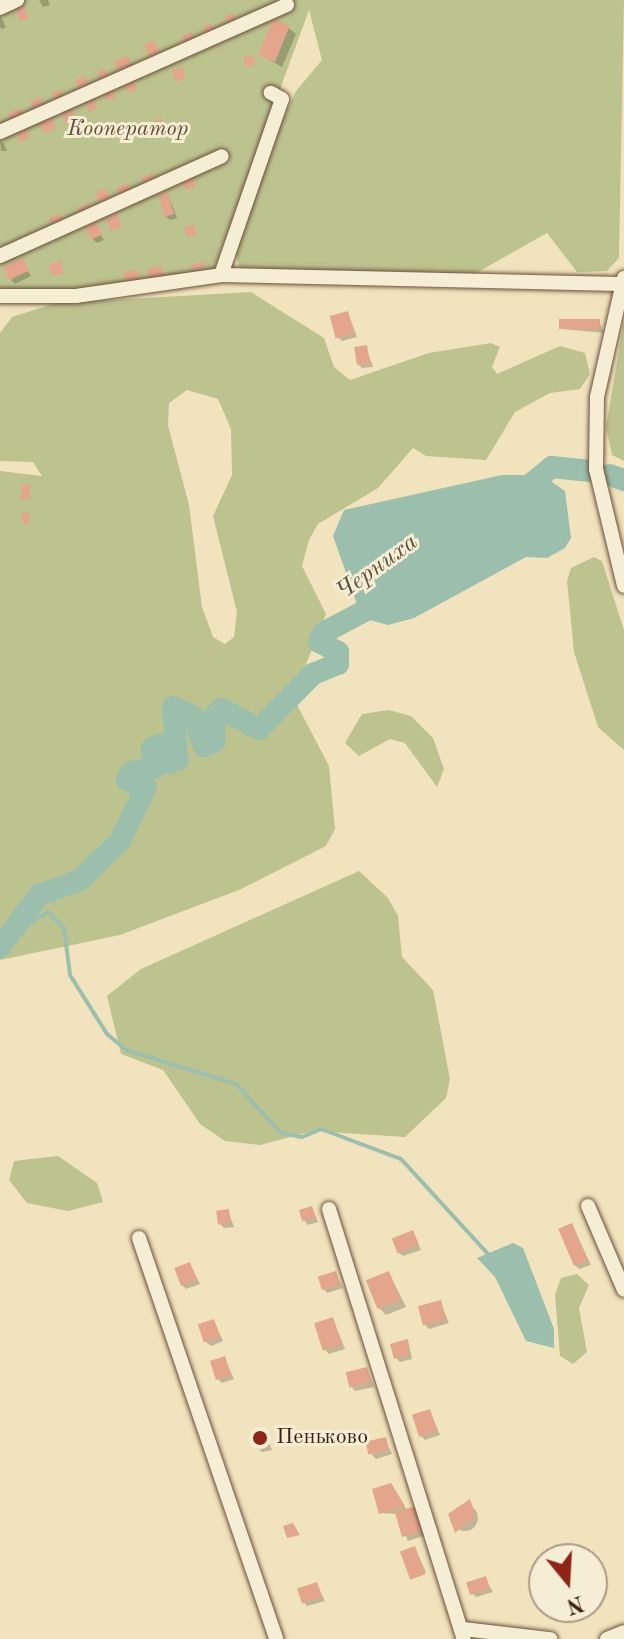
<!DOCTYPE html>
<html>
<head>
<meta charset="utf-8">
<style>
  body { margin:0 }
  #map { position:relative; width:624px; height:1639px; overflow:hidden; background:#f0e3bd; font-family:"Old Standard TT",serif }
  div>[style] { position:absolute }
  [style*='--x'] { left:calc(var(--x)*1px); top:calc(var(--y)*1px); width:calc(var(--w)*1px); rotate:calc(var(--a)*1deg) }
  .green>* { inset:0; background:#bdc38f }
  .water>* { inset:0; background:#9bbfac }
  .shadow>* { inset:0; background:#0003 }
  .round { border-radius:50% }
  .stream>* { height:4px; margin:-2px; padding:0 2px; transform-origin:2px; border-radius:2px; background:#9bbfac }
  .river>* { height:22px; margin:-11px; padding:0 11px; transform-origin:11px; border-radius:11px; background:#9bbfac }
  .building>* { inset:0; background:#e3a68d; transform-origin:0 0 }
  .roads { filter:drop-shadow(0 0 2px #6a503b) drop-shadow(0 0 2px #6a503b) }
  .minor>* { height:14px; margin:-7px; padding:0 7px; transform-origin:7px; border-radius:7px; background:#f5edd4 }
  .dots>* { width:22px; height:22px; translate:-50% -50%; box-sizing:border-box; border:4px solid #f5edd4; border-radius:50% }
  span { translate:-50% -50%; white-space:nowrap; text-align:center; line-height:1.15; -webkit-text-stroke:6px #f5edd4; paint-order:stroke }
  .park-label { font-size:22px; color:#645036; font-style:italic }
  .poi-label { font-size:22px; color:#3e1f10 }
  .left { translate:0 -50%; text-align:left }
  .water-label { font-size:24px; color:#5a4f3f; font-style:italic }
  .north { position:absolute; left:528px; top:1543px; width:80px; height:80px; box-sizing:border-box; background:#f5edd4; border:2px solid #ac9b86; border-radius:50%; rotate:162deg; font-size:22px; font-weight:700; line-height:32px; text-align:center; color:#3e1f10 }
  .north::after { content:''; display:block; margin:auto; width:28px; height:36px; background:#8f2418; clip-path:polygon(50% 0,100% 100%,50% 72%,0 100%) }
</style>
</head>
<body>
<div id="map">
  <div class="green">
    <i style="clip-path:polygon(0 0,624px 0,619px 258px,607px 271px,577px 272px,547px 233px,462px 281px,240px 269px,234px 250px,257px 174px,296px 91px,322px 60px,309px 10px,214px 270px,92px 291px,0 290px)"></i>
    <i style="clip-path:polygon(evenodd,251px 292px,324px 338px,334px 367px,350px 380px,429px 353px,491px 343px,500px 347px,492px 367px,497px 374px,560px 346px,585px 353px,590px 374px,580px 389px,550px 393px,515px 412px,486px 460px,426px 456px,413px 448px,378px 488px,318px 524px,309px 540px,302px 566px,326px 614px,293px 697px,329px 766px,335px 829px,326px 846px,239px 890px,120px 935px,0 960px,0 471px,42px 476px,33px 462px,0 461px,0 333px,12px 317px,56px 303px,251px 292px,187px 390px,218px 399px,231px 429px,232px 475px,213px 516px,237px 612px,234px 637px,225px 644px,213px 637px,202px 607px,189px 505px,168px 425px,169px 403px,187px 390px)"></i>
    <i style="clip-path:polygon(624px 320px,624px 461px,612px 455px,606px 427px)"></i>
    <i style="clip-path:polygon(594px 557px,602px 561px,624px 630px,624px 750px,598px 727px,574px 652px,567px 581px,571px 568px)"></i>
    <i style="clip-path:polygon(389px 710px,411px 716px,433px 738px,444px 769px,437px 787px,405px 743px,390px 739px,359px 756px,345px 743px,362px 714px)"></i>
    <i style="clip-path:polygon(359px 871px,388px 898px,398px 916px,402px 957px,433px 990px,450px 1079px,446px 1098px,405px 1137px,313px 1131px,260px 1145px,225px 1141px,200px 1124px,163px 1070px,121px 1054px,107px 996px,141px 969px)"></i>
    <i style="clip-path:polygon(58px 1156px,97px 1183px,103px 1202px,68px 1211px,27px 1203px,9px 1180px,14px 1161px)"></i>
    <i style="clip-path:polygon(577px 1274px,589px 1285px,579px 1308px,587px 1352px,573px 1364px,560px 1356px,555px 1295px,561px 1278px)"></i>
  </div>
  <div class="water">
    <i style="clip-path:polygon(502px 475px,542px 475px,565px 491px,571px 538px,565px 548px,547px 558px,526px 557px,414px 618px,388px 625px,362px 618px,333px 536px,344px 510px)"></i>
    <i style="clip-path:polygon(513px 1243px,523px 1248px,554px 1329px,554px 1348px,526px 1341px,495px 1277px,477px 1258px)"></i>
  </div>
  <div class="shadow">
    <i style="clip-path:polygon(39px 0,48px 0,50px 5px,43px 7px)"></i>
    <i style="clip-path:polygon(0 15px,6px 27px,2px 29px,0 27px)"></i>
    <i style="clip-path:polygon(289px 28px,296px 34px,282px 67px,261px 55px)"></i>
    <i style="clip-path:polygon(161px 120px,169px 135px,161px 138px,157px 134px)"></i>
    <i style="clip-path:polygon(0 141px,3px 142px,7px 151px,1px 151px)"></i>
    <i style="clip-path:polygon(168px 194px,177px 218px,170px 220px,166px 216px)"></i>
    <i style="clip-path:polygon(95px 225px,104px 240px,97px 243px,93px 239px)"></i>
    <i style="clip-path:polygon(22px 261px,31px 276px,15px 284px,11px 280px)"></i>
    <i style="clip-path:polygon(348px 313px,357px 337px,342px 341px,337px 337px)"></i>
    <i style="clip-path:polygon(599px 321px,604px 333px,561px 329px)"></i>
    <i style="clip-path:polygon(366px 347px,373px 367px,362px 368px,358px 364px)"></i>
    <i style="clip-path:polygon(312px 1208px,318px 1222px,308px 1225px,304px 1220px)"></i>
    <i style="clip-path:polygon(228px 1211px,234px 1227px,224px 1228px,220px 1224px)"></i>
    <i style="clip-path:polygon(572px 1225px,591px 1265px,579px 1269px,575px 1265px)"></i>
    <i style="clip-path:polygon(412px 1232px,421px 1250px,403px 1256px,398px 1252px)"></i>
    <i style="clip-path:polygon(190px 1264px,200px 1284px,186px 1289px,182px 1285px)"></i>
    <i style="clip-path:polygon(389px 1273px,406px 1307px,386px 1315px,379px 1308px)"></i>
    <i style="clip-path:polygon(336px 1274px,343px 1288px,327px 1293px,323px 1288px)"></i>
    <i style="clip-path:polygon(440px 1302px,449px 1323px,429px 1329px,425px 1325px)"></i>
    <i style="clip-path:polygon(333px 1319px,345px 1349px,329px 1354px,325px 1350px)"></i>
    <i style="clip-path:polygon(214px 1321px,223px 1341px,211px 1346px,206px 1342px)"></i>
    <i style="clip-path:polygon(408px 1341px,412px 1359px,400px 1362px,396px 1358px)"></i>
    <i style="clip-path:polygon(224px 1358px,234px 1379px,222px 1383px,218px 1379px)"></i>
    <i style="clip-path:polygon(367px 1369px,374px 1387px,355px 1391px,351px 1386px)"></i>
    <i style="clip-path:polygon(430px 1411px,440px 1435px,425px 1440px,421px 1436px)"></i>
    <i style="clip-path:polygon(264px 1430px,272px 1450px,262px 1452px,258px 1448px)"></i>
    <i style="clip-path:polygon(385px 1439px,392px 1454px,376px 1459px,372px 1455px)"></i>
    <i style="clip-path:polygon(395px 1490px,407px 1511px,415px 1508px,426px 1535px,408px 1541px,397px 1514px,381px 1513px)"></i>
    <i class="round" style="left:452px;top:1505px;width:26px;height:26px"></i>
    <i style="clip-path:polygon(415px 1549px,426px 1572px,411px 1577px)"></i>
    <i style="clip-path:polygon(485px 1579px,493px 1592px,476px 1597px,472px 1593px)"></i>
    <i style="clip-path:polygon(317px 1584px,325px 1601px,307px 1606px,303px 1601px)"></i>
  </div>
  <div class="stream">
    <i style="--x:17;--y:932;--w:37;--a:-33"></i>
    <i style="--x:48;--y:912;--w:23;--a:45"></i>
    <i style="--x:64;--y:928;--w:47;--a:82.7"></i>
    <i style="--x:70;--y:975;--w:70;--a:57.9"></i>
    <i style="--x:107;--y:1034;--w:25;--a:40"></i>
    <i style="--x:126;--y:1050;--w:115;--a:17.2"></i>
    <i style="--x:236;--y:1084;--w:67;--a:47.4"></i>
    <i style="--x:281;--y:1133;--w:21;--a:11"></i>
    <i style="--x:302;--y:1137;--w:21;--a:-23"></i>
    <i style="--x:321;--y:1129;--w:85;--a:20.6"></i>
    <i style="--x:401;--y:1159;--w:129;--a:47.5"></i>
  </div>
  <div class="river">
    <i style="--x:610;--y:475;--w:15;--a:20"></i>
    <i style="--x:521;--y:492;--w:40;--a:-39"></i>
    <i style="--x:552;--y:467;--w:38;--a:6"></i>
    <i style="--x:0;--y:947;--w:65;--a:-53.1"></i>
    <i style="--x:39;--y:895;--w:44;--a:-20.1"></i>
    <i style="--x:80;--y:880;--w:56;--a:-44.3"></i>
    <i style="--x:120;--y:841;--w:60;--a:-64.3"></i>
    <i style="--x:146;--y:787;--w:20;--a:-160"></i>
    <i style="--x:127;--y:780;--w:9;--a:-63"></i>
    <i style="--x:131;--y:772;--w:23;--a:-10"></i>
    <i style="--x:154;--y:768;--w:20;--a:-96"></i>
    <i style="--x:152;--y:748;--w:9;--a:-21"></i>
    <i style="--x:160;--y:745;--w:20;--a:63"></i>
    <i style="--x:169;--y:763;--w:9;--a:-21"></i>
    <i style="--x:177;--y:760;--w:53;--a:-94.3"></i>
    <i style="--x:173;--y:707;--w:22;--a:24"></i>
    <i style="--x:193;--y:716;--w:32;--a:70"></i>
    <i style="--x:204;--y:746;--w:11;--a:-22"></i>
    <i style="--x:214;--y:742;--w:27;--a:-88"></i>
    <i style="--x:215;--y:715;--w:9;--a:-41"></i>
    <i style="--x:222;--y:709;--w:42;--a:28.4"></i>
    <i style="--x:259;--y:729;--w:77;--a:-45.5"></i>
    <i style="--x:313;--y:674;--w:27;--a:-22"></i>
    <i style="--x:338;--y:664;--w:12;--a:-90"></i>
    <i style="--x:338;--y:652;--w:21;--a:-152"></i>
    <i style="--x:319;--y:642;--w:10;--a:-66"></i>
    <i style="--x:323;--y:633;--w:70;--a:-28"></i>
  </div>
  <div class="building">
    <i style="left:23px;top:5px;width:14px;height:9px;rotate:65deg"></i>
    <i style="left:233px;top:13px;width:10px;height:9px;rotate:66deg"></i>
    <i style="left:273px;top:19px;width:18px;height:39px;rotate:22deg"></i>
    <i style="clip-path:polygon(211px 23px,215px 32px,206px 35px,203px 27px)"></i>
    <i style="left:191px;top:32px;width:9px;height:10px;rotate:63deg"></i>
    <i style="left:154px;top:40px;width:19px;height:11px;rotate:65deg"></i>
    <i style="left:252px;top:54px;width:11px;height:10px;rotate:68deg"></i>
    <i style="left:128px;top:56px;width:14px;height:15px;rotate:69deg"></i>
    <i style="left:182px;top:67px;width:12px;height:11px;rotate:70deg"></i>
    <i style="clip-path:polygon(105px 69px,110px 79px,102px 82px,97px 72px)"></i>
    <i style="left:85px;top:75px;width:14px;height:11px;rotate:65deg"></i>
    <i style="left:133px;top:80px;width:10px;height:9px;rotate:66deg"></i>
    <i style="left:60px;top:89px;width:12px;height:9px;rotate:66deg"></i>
    <i style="left:113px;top:89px;width:9px;height:10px;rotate:69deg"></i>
    <i style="left:40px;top:97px;width:13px;height:11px;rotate:63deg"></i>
    <i style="left:93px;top:99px;width:10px;height:9px;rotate:66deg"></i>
    <i style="left:21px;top:108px;width:11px;height:14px;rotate:68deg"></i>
    <i style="left:71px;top:108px;width:13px;height:11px;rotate:67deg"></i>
    <i style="left:51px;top:117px;width:12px;height:13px;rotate:66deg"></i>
    <i style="left:161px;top:118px;width:13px;height:13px;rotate:67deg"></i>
    <i style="left:26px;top:129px;width:9px;height:11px;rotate:63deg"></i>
    <i style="left:152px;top:173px;width:10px;height:12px;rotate:66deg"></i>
    <i style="clip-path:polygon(193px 177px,196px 186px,186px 190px,182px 182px)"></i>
    <i style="left:128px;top:183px;width:11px;height:13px;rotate:68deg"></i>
    <i style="left:106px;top:188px;width:15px;height:11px;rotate:70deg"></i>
    <i style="left:168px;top:192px;width:23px;height:10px;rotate:75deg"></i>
    <i style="left:89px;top:203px;width:9px;height:13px;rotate:63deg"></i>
    <i style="clip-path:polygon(60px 213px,64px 224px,53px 229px,49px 218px)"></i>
    <i style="left:117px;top:214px;width:14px;height:12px;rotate:69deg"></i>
    <i style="left:96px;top:222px;width:14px;height:12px;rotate:65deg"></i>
    <i style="clip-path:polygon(194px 224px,196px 235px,187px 237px,184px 227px)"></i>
    <i style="left:23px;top:258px;width:14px;height:22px;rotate:65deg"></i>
    <i style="left:61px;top:261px;width:12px;height:13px;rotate:76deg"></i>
    <i style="left:204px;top:262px;width:5px;height:14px;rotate:79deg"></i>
    <i style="left:162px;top:266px;width:11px;height:15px;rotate:80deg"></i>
    <i style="left:138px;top:270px;width:9px;height:14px;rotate:84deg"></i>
    <i style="left:348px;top:311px;width:23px;height:19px;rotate:75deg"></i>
    <i style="left:600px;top:319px;width:10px;height:41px;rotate:90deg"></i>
    <i style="left:367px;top:345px;width:18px;height:13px;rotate:81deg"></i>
    <i style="left:22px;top:484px;width:9px;height:15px;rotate:6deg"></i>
    <i style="clip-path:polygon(22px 513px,30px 513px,29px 524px,22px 523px)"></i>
    <i style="clip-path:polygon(312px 1206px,316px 1218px,302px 1221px,299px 1210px)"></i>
    <i style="left:229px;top:1209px;width:14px;height:13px;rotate:82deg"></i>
    <i style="left:572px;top:1223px;width:40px;height:15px;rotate:67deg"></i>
    <i style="left:413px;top:1230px;width:16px;height:23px;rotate:68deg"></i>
    <i style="left:190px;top:1262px;width:19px;height:17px;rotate:69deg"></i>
    <i style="left:336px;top:1271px;width:14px;height:19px;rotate:73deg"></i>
    <i style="left:389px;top:1271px;width:31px;height:25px;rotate:68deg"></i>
    <i style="left:441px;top:1300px;width:20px;height:24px;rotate:75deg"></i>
    <i style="left:333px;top:1317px;width:29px;height:20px;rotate:72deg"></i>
    <i style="left:214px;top:1319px;width:19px;height:17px;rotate:72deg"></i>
    <i style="clip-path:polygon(408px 1339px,409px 1355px,394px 1359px,390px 1344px)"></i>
    <i style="left:225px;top:1356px;width:20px;height:16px;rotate:72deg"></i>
    <i style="left:367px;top:1367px;width:16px;height:22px;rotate:76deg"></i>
    <i style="left:430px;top:1409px;width:23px;height:19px;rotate:72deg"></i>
    <i style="left:265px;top:1428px;width:18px;height:14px;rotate:77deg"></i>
    <i style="left:386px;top:1437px;width:13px;height:21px;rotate:77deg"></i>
    <i style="clip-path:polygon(391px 1483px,405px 1506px,379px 1514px,372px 1489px)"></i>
    <i style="clip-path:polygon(470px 1499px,476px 1516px,455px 1533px,448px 1514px)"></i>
    <i style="left:416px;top:1506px;width:26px;height:22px;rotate:74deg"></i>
    <i style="clip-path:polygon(293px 1523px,300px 1535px,287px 1538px,283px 1526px)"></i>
    <i style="left:415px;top:1546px;width:30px;height:16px;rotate:70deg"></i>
    <i style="left:486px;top:1576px;width:13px;height:21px;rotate:72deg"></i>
    <i style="left:317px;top:1582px;width:16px;height:21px;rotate:72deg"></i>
  </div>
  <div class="roads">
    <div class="minor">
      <i style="--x:0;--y:8;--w:19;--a:-25"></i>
      <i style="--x:0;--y:132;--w:314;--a:-23.9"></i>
      <i style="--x:0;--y:256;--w:243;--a:-24.2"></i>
      <i style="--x:221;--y:275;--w:186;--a:-70.9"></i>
      <i style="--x:282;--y:99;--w:13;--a:-151"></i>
      <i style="--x:624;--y:278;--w:122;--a:102.8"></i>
      <i style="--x:597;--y:397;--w:72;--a:90.8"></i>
      <i style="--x:596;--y:469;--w:120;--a:76.5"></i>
      <i style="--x:0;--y:296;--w:76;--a:0"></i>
      <i style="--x:76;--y:296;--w:147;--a:-8.2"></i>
      <i style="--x:221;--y:275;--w:402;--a:1.3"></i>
      <i style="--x:588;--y:1206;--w:91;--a:66.8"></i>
      <i style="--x:329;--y:1209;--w:451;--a:72.6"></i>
      <i style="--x:139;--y:1238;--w:424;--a:71.1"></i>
      <i style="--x:463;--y:1629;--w:88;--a:6.6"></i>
      <i style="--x:607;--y:1639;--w:18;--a:-22"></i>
    </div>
  </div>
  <div class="dots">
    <i style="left:260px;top:1438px;background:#8f2418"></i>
  </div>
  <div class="park-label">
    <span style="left:128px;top:130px">Кооператор</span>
  </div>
  <div class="poi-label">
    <span class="left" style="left:276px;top:1438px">Пеньково</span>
  </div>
  <div class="water-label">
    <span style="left:378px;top:568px;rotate:-36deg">Черниха</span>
  </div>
  <div class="north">N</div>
</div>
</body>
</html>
